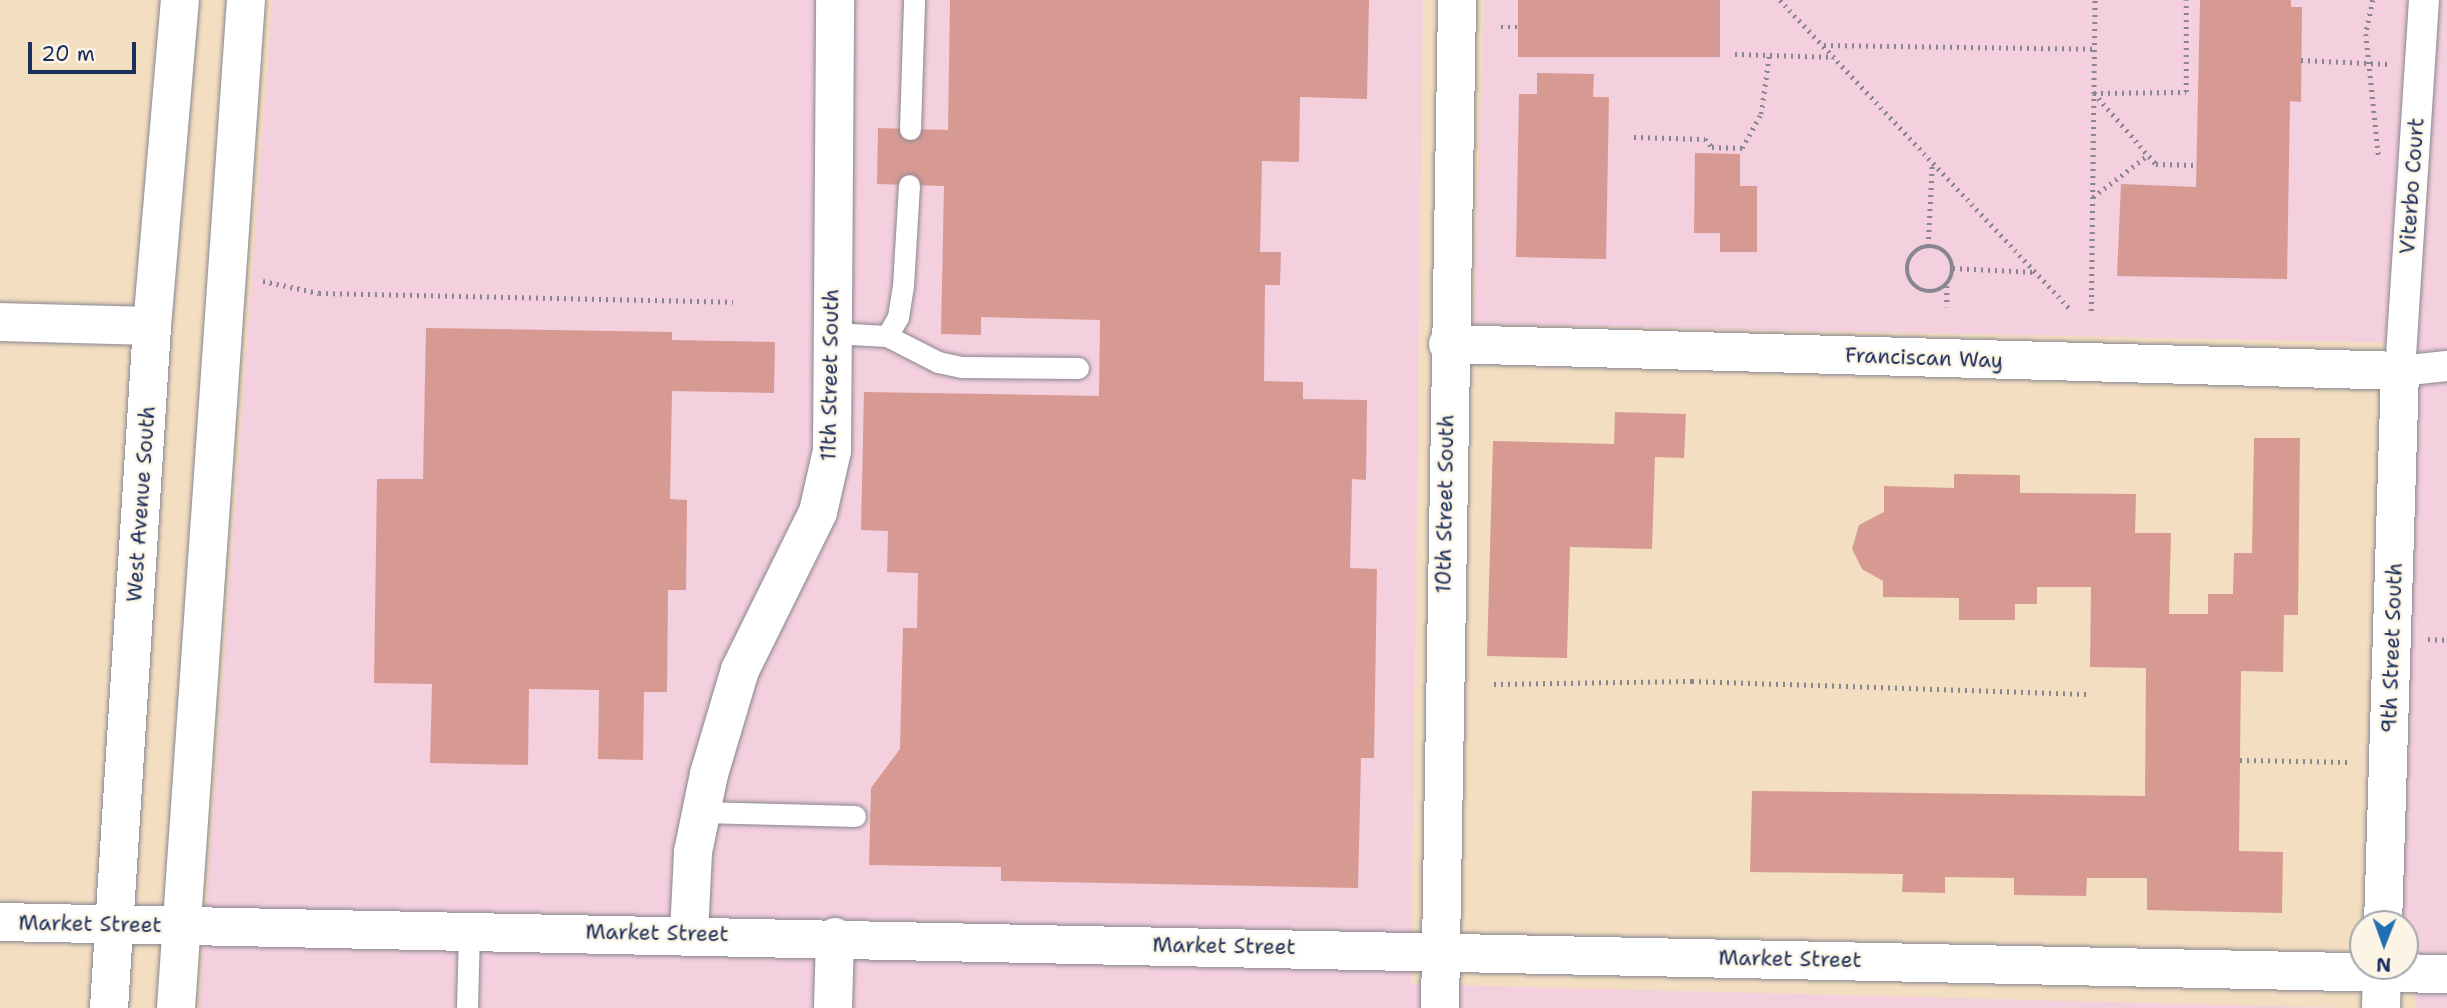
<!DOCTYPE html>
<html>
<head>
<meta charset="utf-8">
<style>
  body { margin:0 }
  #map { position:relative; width:2447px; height:1008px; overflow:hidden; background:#f4dec1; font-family:"Shantell Sans",sans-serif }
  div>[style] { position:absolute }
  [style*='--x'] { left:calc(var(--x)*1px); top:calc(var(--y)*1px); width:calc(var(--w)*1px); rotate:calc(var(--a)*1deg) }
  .built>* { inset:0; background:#f4cfde }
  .building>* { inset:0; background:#d69a93; transform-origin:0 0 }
  .path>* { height:4.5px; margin-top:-2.25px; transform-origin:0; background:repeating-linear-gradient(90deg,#888690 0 2px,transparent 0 7px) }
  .path>.ring { margin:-2.25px; padding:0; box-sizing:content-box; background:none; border:4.5px solid #888690; border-radius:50% }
  .roads { filter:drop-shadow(0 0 2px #888690) drop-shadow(0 0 2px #888690) }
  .service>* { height:21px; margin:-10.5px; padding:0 10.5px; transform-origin:10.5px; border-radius:10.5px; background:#fff }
  .pedestrian>* { height:30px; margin:-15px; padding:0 15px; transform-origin:15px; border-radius:15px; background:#fff }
  .minor>* { height:38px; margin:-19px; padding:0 19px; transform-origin:19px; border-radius:19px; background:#fff }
  .primary>* { height:38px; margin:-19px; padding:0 19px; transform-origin:19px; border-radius:19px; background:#fff }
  span { translate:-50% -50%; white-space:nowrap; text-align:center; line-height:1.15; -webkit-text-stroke:5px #fcf5e5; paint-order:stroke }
  .street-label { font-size:21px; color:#1b2f5e }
  .north { position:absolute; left:2349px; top:910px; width:70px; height:70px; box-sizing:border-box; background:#fcf5e5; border:2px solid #a2a6af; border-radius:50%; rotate:181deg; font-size:19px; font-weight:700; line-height:28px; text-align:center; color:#1b2f5e }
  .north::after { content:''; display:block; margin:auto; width:24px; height:32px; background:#1f6fb2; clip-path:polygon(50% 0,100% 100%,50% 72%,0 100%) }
  .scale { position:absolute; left:28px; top:42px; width:108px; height:32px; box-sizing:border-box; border:4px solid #1b2f5e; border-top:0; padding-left:9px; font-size:21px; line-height:24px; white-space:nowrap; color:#1b2f5e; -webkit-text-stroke:5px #fcf5e5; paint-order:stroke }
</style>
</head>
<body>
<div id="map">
  <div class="built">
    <i style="clip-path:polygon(272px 0,1423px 0,1411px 984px,2349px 1008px,199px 1008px)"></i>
    <i style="clip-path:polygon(1484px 0,2447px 0,2447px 1008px,2415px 1008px,2418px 942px,2405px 932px,2405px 924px,2397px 924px,2413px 343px,1474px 324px)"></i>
  </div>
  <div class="building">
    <i style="clip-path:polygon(950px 0,1369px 0,1367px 99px,1300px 97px,1299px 162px,1262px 161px,1260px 252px,1281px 252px,1280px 285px,1265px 285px,1264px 381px,1303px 382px,1303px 399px,1367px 400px,1366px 480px,1352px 479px,1350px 568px,1377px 569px,1374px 758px,1361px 758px,1358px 888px,1001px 881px,1001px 867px,869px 865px,871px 788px,900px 749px,903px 628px,917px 628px,918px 573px,887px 572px,888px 531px,861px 530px,864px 392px,1099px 396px,1100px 320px,981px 317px,981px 335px,941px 334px,944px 186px,877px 184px,878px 128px,948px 130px)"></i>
    <i style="left:1518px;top:0;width:202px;height:57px"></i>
    <i style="clip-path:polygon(2200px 0,2291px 0,2291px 7px,2302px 7px,2301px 102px,2290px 101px,2287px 279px,2117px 276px,2121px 184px,2196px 187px)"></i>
    <i style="clip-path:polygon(1537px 73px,1594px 74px,1593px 97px,1609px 97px,1606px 259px,1516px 257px,1519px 94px,1537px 94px)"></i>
    <i style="clip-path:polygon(1695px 153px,1740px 154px,1740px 186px,1757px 186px,1757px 252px,1720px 252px,1720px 233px,1694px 233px)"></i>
    <i style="clip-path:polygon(426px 328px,672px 332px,672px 340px,775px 342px,774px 393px,672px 391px,670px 499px,687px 500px,686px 590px,668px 590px,667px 692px,644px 692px,643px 760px,598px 759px,599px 690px,529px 689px,528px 765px,430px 763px,432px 684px,374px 683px,377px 479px,423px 479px)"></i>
    <i style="clip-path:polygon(1615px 412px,1686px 414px,1684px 458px,1655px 457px,1652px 549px,1570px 547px,1567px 658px,1487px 656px,1493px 441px,1614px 444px)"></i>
    <i style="clip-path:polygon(2254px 438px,2300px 438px,2298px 615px,2284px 615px,2283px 672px,2241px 671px,2239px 851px,2283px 852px,2282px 913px,2147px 910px,2147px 878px,2087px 878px,2086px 896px,2014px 895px,2014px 878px,1945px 877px,1945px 893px,1902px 892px,1903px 874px,1750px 872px,1752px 791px,2145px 796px,2146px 668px,2090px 667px,2091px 587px,2037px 587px,2037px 604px,2015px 604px,2015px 620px,1959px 620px,1959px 598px,1883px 597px,1883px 581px,1862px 569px,1852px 549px,1859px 525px,1884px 512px,1884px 486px,1954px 488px,1954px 474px,2020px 475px,2020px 493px,2136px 494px,2135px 533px,2171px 533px,2169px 614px,2208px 614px,2208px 594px,2233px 594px,2234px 553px,2252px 553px)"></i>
  </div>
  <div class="path">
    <i style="--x:1780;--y:0;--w:425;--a:46.8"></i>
    <i style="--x:2373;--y:0;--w:35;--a:102"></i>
    <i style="--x:2366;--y:34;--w:126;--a:84.1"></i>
    <i style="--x:1501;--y:27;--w:17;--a:0"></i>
    <i style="--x:1824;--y:45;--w:271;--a:0.8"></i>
    <i style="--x:1735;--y:54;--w:99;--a:1.7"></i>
    <i style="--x:2301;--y:60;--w:87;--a:2.6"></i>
    <i style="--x:2094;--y:93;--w:92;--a:-0.6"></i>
    <i style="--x:2186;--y:92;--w:92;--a:-90"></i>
    <i style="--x:2094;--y:93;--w:94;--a:48.9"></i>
    <i style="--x:2156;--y:164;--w:40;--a:1.4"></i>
    <i style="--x:1634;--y:137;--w:71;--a:1.6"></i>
    <i style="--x:1705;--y:139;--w:11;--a:49"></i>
    <i style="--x:1712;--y:147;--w:30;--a:2"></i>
    <i style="--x:1742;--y:148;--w:39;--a:-61"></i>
    <i style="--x:1761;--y:114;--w:60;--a:-82.3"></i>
    <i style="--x:2093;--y:197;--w:69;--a:-37.4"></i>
    <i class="ring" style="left:1907px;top:246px;width:41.5px;height:41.5px"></i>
    <i style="--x:1928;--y:246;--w:83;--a:-87.2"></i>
    <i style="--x:1953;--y:268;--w:82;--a:2.8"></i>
    <i style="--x:263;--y:281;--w:57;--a:12.1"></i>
    <i style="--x:319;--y:293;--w:414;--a:1.2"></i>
    <i style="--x:1947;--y:286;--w:21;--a:90"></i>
    <i style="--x:2091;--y:311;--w:311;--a:-89.3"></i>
    <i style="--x:2428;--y:639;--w:19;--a:3"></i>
    <i style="--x:1494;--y:684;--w:198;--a:-0.9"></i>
    <i style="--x:1692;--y:681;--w:395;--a:1.9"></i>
    <i style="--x:2240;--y:760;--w:111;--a:1"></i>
  </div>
  <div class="roads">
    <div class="service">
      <i style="--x:910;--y:129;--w:129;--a:-88.2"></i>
      <i style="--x:832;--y:333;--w:55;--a:3.1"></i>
      <i style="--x:887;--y:336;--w:57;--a:27"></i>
      <i style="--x:938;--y:362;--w:24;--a:12"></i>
      <i style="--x:961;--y:367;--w:117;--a:0.5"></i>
      <i style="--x:887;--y:336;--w:22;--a:-60"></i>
      <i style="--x:898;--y:317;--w:31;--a:-81"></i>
      <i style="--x:903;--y:286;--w:101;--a:-86.6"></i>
      <i style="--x:701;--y:812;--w:154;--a:1.5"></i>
      <i style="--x:467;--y:1008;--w:79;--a:-88.5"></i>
    </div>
    <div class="pedestrian">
      <i style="--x:2424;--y:0;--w:372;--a:93.7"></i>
      <i style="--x:2400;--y:371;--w:47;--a:-6.1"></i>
    </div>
    <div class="minor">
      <i style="--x:0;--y:322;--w:152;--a:1.5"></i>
      <i style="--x:1448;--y:344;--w:952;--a:1.62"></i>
      <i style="--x:2400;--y:371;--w:553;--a:91.76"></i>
      <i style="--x:0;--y:922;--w:2448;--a:1.22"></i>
      <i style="--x:689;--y:934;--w:82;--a:-87.2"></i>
      <i style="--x:693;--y:852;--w:80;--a:-78.4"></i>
      <i style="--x:709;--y:774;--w:109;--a:-73.4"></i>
      <i style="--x:740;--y:670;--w:176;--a:-63.7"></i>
      <i style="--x:818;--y:512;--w:63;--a:-77.1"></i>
      <i style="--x:832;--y:451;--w:451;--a:-89.6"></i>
      <i style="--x:833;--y:1008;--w:71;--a:-88.4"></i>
      <i style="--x:1440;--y:1008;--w:1008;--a:-89.03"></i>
      <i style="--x:2381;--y:1008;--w:42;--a:-88.6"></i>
    </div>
    <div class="primary">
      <i style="--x:109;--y:1008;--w:683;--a:-86.39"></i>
      <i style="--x:152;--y:326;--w:327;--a:-85.1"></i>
      <i style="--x:176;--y:1008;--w:1010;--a:-86.03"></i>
    </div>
  </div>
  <div class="street-label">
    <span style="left:2412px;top:186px;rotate:-86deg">Viterbo Court</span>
    <span style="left:1924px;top:358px;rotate:2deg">Franciscan Way</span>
    <span style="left:830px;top:375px;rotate:-89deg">11th Street South</span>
    <span style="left:141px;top:504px;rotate:-86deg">West Avenue South</span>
    <span style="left:1445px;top:504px;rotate:-89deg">10th Street South</span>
    <span style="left:2392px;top:648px;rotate:-88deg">9th Street South</span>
    <span style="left:90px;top:924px;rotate:1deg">Market Street</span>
    <span style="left:657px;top:933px;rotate:1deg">Market Street</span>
    <span style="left:1224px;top:946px;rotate:1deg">Market Street</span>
    <span style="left:1790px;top:959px;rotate:1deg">Market Street</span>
  </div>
  <div class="north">N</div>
  <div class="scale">20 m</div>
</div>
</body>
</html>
